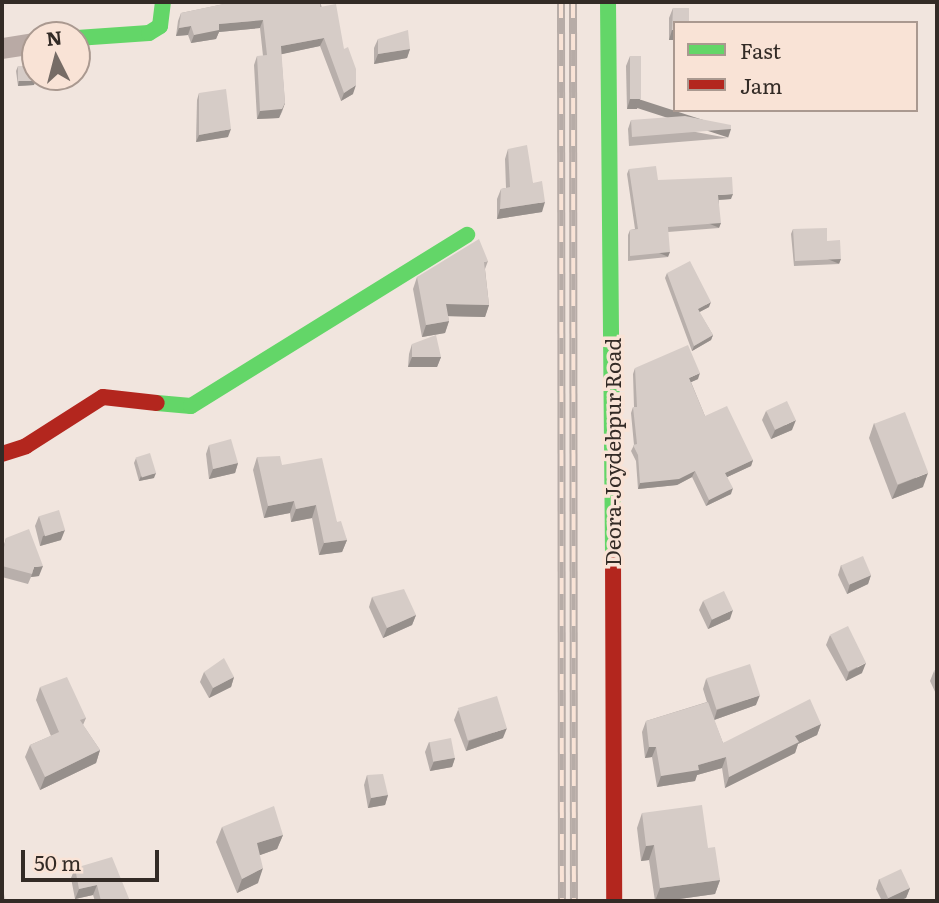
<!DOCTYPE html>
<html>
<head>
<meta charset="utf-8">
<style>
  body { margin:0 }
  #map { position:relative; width:939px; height:903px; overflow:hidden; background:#f1e5de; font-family:Literata,serif }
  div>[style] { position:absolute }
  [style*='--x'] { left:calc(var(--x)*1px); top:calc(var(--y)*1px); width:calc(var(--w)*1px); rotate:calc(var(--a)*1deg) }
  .street>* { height:21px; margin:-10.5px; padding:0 10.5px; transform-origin:10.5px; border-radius:10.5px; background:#b9aaa5 }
  .fast>* { height:16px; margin:-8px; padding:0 8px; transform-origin:8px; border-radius:8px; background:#63d668 }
  .jam>* { height:16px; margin:-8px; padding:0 8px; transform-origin:8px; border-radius:8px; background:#b3261e }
  .rail>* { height:8px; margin-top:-4px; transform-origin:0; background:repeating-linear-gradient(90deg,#f9e3d6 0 16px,#b7aca7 0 32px); box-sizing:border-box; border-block:2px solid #b7aca7 }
  .wall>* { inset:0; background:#b8afab }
  .shaded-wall>* { inset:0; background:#968f8b; transform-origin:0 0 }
  .building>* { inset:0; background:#d6ccc7; transform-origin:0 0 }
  span { translate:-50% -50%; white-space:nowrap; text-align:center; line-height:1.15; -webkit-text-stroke:7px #f9e3d6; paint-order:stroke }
  .street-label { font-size:21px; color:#332b26 }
  .frame { position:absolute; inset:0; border:4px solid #332b26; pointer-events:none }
  .legend { position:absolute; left:673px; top:21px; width:245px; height:91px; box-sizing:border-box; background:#f9e3d6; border:2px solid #aa9990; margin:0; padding:9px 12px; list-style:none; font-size:21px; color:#332b26 }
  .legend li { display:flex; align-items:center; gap:14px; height:35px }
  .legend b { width:35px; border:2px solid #aa9990 }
  .north { position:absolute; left:21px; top:21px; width:70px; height:70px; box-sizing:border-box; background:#f9e3d6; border:2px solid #aa9990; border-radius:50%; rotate:354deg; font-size:19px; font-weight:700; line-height:28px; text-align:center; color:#332b26 }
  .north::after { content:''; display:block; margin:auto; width:24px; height:32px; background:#766c66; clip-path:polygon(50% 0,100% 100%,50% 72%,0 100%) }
  .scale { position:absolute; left:21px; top:850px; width:138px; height:32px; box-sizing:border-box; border:4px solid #332b26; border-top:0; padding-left:9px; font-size:21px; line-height:24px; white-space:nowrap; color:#332b26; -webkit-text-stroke:5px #f9e3d6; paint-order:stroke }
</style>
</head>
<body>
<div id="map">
  <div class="street">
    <i style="--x:2;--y:48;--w:33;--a:-9"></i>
  </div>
  <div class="fast">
    <i style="--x:608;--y:2;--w:553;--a:89.48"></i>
    <i style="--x:77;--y:38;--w:72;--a:-4"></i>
    <i style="--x:149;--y:33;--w:13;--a:-32"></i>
    <i style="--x:160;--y:26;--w:24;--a:-83"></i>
    <i style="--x:157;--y:403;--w:34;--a:5"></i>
    <i style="--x:191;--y:406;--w:325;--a:-31.8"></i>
  </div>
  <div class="jam">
    <i style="--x:2;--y:454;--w:25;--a:-18"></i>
    <i style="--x:26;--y:446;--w:91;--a:-32.5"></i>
    <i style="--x:103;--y:397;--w:54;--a:6.3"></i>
    <i style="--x:613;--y:555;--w:346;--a:89.8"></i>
  </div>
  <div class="rail">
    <i style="--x:561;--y:2;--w:899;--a:89.94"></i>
    <i style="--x:573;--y:2;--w:899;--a:89.94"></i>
  </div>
  <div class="wall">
    <i style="clip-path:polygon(229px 2px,320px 2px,353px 94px,341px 101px,320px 46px,281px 54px,285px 103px,282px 112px,279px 118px,257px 119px,254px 65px,257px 56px,263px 56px,260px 28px,219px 32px,216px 39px,191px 43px,188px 35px,176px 36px,178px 21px,181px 13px,229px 3px)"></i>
    <i style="clip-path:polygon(673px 8px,675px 23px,675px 40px,669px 40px,669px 18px)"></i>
    <i style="clip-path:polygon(378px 39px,410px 49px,407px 58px,374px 64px,374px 48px)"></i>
    <i style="clip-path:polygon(630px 56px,637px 109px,627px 109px,626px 66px)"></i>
    <i style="clip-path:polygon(18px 66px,34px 85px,18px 86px,16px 71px)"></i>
    <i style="clip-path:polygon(199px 93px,228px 137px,196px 142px,197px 100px)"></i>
    <i style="clip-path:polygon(631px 120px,728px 138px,629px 146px,628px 129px)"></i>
    <i style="clip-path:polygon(508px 149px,533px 183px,542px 212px,497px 219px,497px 199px,501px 189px,506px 188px,505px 159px)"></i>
    <i style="clip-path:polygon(629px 169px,658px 180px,731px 199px,719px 200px,719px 228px,668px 232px,668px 257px,628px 261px,628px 235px,630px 230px,635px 229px,627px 174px)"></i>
    <i style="clip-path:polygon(793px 229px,827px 241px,839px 264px,794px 266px,791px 234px)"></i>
    <i style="clip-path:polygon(488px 261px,485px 269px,489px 305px,485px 317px,448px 316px,449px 321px,445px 333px,422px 337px,413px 289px,417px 277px)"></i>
    <i style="clip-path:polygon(667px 273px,709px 307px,699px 312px,713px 335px,711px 340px,692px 351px,665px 278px)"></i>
    <i style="clip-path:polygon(412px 344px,441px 357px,437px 367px,408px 367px,409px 354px)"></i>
    <i style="clip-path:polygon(635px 368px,698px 379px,691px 382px,705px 416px,753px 460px,751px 466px,727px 477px,731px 494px,706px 506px,692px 477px,677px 485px,638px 489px,636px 461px,631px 451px,634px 445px,631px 413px,633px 407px,634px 407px,633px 374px)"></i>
    <i style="clip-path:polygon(766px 411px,792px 430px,771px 439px,762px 420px)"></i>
    <i style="clip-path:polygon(874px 423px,923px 487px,892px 499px,869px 438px)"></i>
    <i style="clip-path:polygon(209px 445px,238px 463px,235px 473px,209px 479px,206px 454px)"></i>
    <i style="clip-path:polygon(257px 457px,282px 465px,337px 522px,347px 540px,342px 552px,319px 555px,312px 518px,291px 522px,290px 513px,264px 518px,253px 470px)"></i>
    <i style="clip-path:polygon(136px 458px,154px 478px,139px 481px,134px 463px)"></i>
    <i style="clip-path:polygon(39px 516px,61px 540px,40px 546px,35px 526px)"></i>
    <i style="clip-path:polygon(6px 538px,39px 576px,31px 577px,28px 584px,2px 577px,2px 552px)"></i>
    <i style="clip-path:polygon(841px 565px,871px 575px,868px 584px,847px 594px,838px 575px)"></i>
    <i style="clip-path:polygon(372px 597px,416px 615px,412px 625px,383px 638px,369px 607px)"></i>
    <i style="clip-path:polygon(703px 601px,730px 619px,708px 629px,699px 610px)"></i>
    <i style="clip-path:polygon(830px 635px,862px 673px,846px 681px,826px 645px)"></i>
    <i style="clip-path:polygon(937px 669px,937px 696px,930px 681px,934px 671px)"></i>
    <i style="clip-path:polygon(204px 672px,234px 677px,231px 687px,209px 698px,200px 682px)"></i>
    <i style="clip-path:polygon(706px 679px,756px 705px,714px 720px,723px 743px,821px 724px,817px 735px,798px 744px,795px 753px,725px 788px,722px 768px,697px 775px,695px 781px,657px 787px,652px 757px,645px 758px,642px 732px,646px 721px,707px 702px,703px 689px)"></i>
    <i style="clip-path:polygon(40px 687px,86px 718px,83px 725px,100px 750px,96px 763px,40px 790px,25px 757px,30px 745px,51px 736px,36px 700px)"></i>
    <i style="clip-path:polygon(458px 710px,503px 738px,466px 751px,454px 720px)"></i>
    <i style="clip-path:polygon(429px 742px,455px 758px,452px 767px,430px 771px,425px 752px)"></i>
    <i style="clip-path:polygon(367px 775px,388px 795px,385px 805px,368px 808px,364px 785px)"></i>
    <i style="clip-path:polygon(642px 813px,708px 848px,720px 880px,715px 894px,665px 901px,655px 901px,649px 860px,641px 861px,637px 828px)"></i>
    <i style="clip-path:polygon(222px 827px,283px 835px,277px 849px,260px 855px,258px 883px,237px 893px,216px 842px)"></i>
    <i style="clip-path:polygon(75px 868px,130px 901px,95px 901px,93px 895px,75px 899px,71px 878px)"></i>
    <i style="clip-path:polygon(879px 879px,910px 888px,906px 898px,898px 901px,882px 901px,876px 889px)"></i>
  </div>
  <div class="shaded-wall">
    <i style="clip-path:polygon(263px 20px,260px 28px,219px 32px,216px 39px,191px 43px,194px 35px,219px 24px)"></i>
    <i style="clip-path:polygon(191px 26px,188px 35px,176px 36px,179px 28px)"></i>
    <i style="clip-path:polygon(672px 30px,675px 30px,675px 40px,669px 40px)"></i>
    <i style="clip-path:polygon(324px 38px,320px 46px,278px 55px,281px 46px)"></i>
    <i style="clip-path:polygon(410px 49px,407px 58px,374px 64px,378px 54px)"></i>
    <i style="clip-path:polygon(36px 80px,34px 85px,18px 86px,19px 81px)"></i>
    <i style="clip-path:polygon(356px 85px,353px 94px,341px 101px,344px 93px)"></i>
    <i style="clip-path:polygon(630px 99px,640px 99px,637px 109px,627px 109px)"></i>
    <i style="clip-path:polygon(285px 103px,279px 118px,257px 119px,260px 111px)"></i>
    <i style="clip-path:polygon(231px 129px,228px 137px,196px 142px,199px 135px)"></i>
    <i style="left:731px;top:129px;width:9px;height:99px;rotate:108deg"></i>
    <i style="clip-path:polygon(733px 194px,731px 199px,717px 200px,718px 195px)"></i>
    <i style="clip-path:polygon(545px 202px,542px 212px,497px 219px,500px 209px)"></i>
    <i style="left:721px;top:223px;width:5px;height:53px;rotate:112deg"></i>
    <i style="left:670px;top:252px;width:5px;height:40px;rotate:112deg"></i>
    <i style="left:841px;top:259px;width:5px;height:46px;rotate:112deg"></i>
    <i style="clip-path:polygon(711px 302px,709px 307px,696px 314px,698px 309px)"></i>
    <i style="clip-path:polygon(446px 304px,489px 305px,485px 317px,442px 316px)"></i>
    <i style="clip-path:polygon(449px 321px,445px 333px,422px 337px,426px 325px)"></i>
    <i style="clip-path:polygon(713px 335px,711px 340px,692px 351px,694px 346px)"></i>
    <i style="clip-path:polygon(412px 357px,441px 357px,437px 367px,408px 367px)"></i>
    <i style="clip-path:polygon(700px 373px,698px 379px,687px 384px,689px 378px)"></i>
    <i style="clip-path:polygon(796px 420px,792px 430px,771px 439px,775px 430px)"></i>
    <i style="clip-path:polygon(753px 460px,751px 466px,723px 479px,725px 473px)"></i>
    <i style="clip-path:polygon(238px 463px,235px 473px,209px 479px,213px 469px)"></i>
    <i style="clip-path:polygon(695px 471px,692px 477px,677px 485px,638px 489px,640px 483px)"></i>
    <i style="clip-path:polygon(156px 473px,154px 478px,139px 481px,141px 476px)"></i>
    <i style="clip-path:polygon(928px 473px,923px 487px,892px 499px,898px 485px)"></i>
    <i style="clip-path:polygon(733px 488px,731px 494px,706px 506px,709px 500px)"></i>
    <i style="clip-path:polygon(294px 501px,290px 513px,264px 518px,268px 506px)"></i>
    <i style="clip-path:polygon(316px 505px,312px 518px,291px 522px,296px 509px)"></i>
    <i style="clip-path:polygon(65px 530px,61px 540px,40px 546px,43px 536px)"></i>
    <i style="clip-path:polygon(347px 540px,342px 552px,319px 555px,324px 543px)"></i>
    <i style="clip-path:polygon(43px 566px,39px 576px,31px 577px,34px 567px)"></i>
    <i style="clip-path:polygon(871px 575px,868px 584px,847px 594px,850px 584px)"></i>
    <i style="clip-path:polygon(733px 610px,730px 619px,708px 629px,712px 619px)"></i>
    <i style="clip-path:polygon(416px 615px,412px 625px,383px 638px,387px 628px)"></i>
    <i style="clip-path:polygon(866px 663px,862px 673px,846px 681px,849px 672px)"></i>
    <i style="clip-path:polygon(234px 677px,231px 687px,209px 698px,213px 688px)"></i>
    <i style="clip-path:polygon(760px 695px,756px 705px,714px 720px,717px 710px)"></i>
    <i style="clip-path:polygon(821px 724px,817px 735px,798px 744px,795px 753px,725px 788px,729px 777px,795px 736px)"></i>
    <i style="clip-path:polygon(507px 728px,503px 738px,466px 751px,469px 741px)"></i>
    <i style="clip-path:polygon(649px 747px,656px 747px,652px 757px,645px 758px)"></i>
    <i style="clip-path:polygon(100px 750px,96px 763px,40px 790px,45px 777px)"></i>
    <i style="clip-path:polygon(726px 757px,722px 768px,697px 775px,695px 781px,657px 787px,661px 776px)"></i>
    <i style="clip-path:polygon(455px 758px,452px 767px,430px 771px,434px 761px)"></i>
    <i style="clip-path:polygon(388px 795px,385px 805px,368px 808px,371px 798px)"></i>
    <i style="clip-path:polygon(283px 835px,277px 849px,252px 858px,257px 843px)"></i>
    <i style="clip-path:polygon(654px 845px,649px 860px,641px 861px,646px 846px)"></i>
    <i style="clip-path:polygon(263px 868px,258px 883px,237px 893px,242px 879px)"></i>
    <i style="clip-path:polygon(720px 880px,715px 894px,665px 901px,655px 901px,660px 888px)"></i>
    <i style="clip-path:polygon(97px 885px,93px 895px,75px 899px,79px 889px)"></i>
    <i style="clip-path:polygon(910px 888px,906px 898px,898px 901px,887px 901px,888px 898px)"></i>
  </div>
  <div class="building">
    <i style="clip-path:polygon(233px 2px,320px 2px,320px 7px,336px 4px,344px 49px,348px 47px,356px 69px,356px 85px,344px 93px,324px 38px,281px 46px,285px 103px,282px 109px,260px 111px,257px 56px,267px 55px,263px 20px,219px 24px,219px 30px,194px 35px,191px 26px,179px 28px,181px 13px)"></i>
    <i style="clip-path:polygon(673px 8px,689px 8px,689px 23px,675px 23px,675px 30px,672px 30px)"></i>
    <i style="clip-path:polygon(64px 25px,67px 35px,54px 35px,53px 28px)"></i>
    <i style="clip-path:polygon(408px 30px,410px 49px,378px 54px,378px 39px)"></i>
    <i style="left:630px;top:56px;width:11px;height:43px"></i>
    <i style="left:18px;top:66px;width:16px;height:15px"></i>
    <i style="clip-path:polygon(226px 89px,231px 129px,199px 135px,199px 93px)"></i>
    <i style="clip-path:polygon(685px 116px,731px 125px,731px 129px,632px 137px,631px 120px)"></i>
    <i style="clip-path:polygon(527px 145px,533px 183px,542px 181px,545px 202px,500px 209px,501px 189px,510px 187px,508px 149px)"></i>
    <i style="clip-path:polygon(656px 166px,658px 180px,732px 177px,733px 194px,718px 195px,721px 223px,668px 227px,670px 252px,630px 256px,630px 230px,638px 229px,629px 169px)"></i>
    <i style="clip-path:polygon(827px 228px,827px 241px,840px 240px,841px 259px,795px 261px,793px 229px)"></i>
    <i style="clip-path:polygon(479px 239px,488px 261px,484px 262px,489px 305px,446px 304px,449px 321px,426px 325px,417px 277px)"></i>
    <i style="clip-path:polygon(690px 261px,711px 302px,698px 309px,713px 335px,694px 346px,667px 273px)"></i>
    <i style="clip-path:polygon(436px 335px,441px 357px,412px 357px,412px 344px)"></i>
    <i style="clip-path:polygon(688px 345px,700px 373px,689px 378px,705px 416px,727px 406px,753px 460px,725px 473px,733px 488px,709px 500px,695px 471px,679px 479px,640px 483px,638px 455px,633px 445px,637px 444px,633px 407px,637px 407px,635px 368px)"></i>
    <i style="left:787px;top:401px;width:21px;height:23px;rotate:65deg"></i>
    <i style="left:905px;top:412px;width:65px;height:33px;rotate:69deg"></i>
    <i style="clip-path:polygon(231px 439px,238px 463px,213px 469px,209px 445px)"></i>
    <i style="left:150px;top:453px;width:21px;height:15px;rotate:73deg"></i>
    <i style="clip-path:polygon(280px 456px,282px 465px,322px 458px,337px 522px,341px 521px,347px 540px,324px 543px,316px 505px,296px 509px,294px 501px,268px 506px,257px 457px)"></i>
    <i style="left:59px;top:510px;width:21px;height:21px;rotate:73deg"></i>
    <i style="clip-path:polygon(29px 529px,43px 566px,34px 567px,32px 574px,2px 566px,2px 556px,6px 538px)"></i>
    <i style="left:863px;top:556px;width:21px;height:24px;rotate:67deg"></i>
    <i style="clip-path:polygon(404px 589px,416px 615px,387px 628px,372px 597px)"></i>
    <i style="left:724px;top:591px;width:21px;height:23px;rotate:65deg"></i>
    <i style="left:848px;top:626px;width:41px;height:20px;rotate:64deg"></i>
    <i style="clip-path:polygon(224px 658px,234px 677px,213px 688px,204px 672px)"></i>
    <i style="left:750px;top:664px;width:33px;height:46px;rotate:72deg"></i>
    <i style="clip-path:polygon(937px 669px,937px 679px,934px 671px)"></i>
    <i style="clip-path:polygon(67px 677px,86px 718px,80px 720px,100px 750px,45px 777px,30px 745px,59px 732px,40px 687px)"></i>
    <i style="left:497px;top:696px;width:34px;height:41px;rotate:73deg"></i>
    <i style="clip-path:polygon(810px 699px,821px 724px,795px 736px,799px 742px,729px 777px,726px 757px,698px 765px,699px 770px,661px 776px,656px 747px,649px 747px,646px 721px,708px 702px,723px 743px)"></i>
    <i style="left:451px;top:738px;width:20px;height:22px;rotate:79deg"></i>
    <i style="clip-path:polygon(383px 774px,388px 795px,371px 798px,367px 775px)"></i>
    <i style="clip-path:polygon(702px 805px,708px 848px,715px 847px,720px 880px,660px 888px,654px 845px,646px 846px,642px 813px)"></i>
    <i style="clip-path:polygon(274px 806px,283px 835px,257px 843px,263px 868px,242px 879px,222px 827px)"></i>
    <i style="clip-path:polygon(112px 857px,130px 901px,101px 901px,97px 885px,79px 889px,75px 868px)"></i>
    <i style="left:901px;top:869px;width:21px;height:24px;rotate:65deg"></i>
    <i style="clip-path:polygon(2px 887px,6px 901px,2px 901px)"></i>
  </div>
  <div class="street-label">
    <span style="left:612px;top:452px;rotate:-90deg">Deora-Joydebpur Road</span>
  </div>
  <div class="frame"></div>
  <ul class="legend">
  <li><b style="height:9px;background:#63d668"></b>Fast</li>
  <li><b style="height:9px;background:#b3261e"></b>Jam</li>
  </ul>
  <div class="north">N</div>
  <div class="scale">50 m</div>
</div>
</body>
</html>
